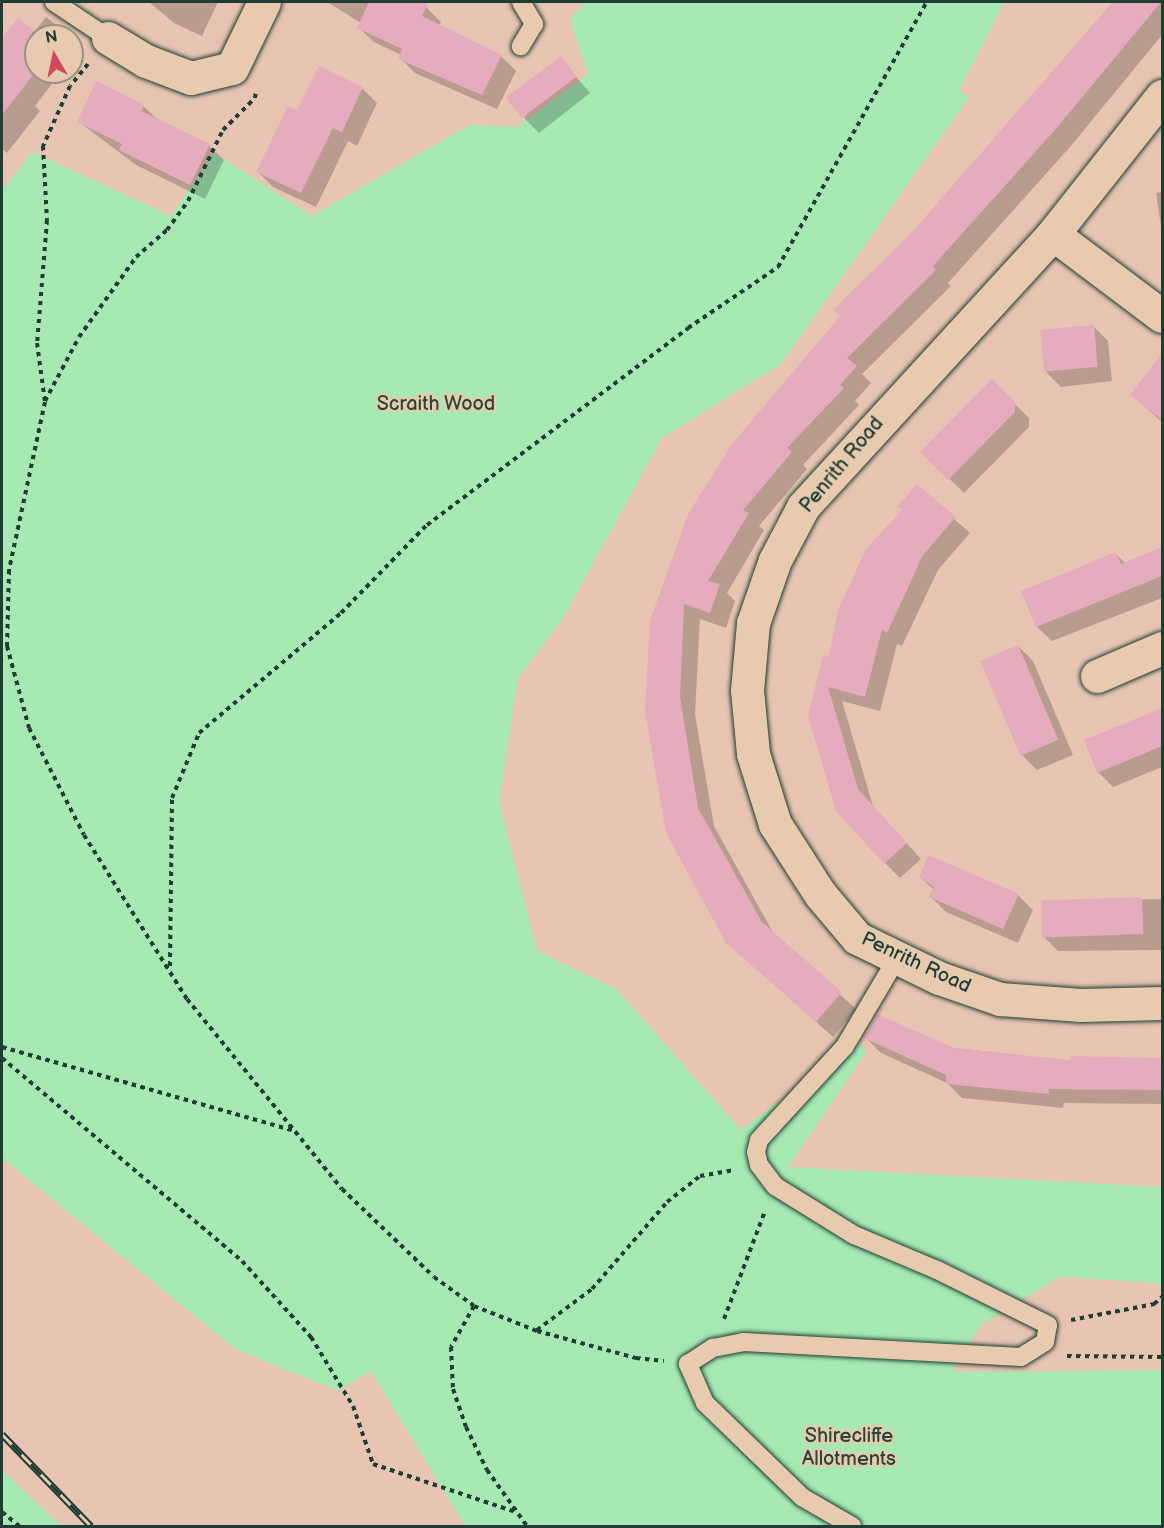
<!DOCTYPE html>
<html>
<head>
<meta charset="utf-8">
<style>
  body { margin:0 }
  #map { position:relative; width:1164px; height:1528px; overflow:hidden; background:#e7c5b2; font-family:"Balsamiq Sans",sans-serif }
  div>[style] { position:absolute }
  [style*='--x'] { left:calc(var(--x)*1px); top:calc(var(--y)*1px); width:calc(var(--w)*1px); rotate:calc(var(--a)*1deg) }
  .green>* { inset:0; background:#a6e9b3 }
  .shadow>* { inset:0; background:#0003 }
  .building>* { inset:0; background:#e5acbd; transform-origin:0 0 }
  .path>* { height:4px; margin-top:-2px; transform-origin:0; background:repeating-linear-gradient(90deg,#1f3d34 0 4.5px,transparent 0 9px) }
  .roads { filter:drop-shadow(0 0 2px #1f3d34) drop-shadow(0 0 2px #1f3d34) }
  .lane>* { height:18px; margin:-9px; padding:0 9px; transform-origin:9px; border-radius:9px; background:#e8cbaf }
  .street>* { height:33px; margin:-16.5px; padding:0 16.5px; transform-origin:16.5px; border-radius:16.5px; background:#e8cbaf }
  .rail>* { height:7px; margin-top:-3.5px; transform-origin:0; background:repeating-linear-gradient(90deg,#e8cbaf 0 14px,#1f3d34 0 28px); box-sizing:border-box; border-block:2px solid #1f3d34 }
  span { translate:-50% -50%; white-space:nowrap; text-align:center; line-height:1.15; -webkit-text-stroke:4.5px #e8cbaf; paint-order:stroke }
  .park-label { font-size:20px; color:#26463a }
  .street-label { font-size:20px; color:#1f3d34 }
  .frame { position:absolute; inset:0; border:3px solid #1f3d34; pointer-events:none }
  .north { position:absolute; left:24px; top:24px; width:60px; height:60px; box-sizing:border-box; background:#e8cbaf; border:2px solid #98927e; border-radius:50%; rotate:351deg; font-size:16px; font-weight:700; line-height:24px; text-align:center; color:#1f3d34 }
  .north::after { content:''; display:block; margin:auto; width:21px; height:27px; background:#d1495b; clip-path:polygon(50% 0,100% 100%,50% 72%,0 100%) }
</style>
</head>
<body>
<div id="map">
  <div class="green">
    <i style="clip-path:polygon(586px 2px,1004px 2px,959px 91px,969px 97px,781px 364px,662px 438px,562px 620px,518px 678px,499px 801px,537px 951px,616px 989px,741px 1130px,857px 1042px,867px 1051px,788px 1167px,1162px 1187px,1162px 1292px,1158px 1283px,1059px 1277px,981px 1325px,952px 1372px,1162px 1370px,1162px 1526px,465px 1526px,371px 1371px,338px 1391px,235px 1349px,2px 1158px,2px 191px,32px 152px,171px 216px,214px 153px,312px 216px,469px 125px,518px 127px,588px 74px,570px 19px)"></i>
    <i style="clip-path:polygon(2px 1470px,61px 1526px,2px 1526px)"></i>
  </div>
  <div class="shadow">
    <i style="clip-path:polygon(149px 2px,218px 2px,202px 36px,174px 23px)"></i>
    <i style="clip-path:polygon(327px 2px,413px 2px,426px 7px,441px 22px,439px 26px,501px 56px,516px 71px,497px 109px,415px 73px,400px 58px,401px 55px,374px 42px,359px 28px,361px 23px)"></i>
    <i style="clip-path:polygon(1113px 2px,1162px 2px,1162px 35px,1070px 147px,948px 283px,951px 286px,862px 374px,871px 383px,855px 401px,859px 405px,803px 465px,807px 469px,759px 526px,764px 530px,727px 593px,735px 601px,726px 628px,700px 619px,695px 714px,714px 826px,775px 936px,856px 1009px,833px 1037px,727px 942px,651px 621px,913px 233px)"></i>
    <i style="clip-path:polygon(46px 17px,70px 36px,36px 36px,36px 72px,61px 72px,35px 106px,40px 111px,7px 153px,2px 149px,2px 41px,18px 20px,34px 32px)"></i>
    <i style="clip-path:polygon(72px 38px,81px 47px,72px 58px)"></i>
    <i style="clip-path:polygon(560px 58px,590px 93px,539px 133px,524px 118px)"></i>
    <i style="clip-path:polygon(319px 68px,362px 88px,377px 103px,357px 146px,348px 141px,316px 207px,273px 187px,258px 172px,298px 112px)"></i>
    <i style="clip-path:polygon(143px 106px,158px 120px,209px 146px,224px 160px,205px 199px,136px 165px,79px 122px)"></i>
    <i style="clip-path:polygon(1162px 192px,1162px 234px,1156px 193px)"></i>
    <i style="clip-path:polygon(1093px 326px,1108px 341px,1112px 381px,1061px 387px,1046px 372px)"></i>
    <i style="clip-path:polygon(1153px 367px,1162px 374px,1162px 422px,1132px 395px)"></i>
    <i style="clip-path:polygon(992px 381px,1029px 418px,1029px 427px,964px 493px,922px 452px)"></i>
    <i style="clip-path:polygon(917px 486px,970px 533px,938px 570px,902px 646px,897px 644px,880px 711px,842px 701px,873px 806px,921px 859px,900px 878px,885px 863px,809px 716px,830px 658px)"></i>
    <i style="clip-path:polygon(1162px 549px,1162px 598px,1052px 641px,1037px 627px,1116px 554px,1126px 564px)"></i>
    <i style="clip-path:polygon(1018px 646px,1033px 661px,1073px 755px,1037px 770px,1022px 755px)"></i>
    <i style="clip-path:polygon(1162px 709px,1162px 767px,1113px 787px,1098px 772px,1086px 741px)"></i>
    <i style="clip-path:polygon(920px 877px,1018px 895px,1033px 910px,1018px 943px,946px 912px,931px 897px,934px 890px)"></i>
    <i style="clip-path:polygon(1162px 899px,1162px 950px,1058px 951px,1043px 936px,1042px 901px)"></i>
    <i style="clip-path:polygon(866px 1038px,1071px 1061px,1162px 1059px,1162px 1104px,1064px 1103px,1063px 1108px,962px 1098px,947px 1083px,881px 1053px)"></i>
  </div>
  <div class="building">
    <i style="clip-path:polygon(369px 2px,429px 2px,422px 16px,502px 55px,482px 95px,398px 59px,402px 49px,357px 28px)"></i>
    <i style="clip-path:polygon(1113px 2px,1161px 2px,1054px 131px,933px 266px,936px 270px,847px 358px,857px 366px,840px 385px,844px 388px,787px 448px,792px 452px,743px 510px,749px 513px,708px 581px,720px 584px,710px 613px,684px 604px,680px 697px,698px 808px,762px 922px,842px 992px,816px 1022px,726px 943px,666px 833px,645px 711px,650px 621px,688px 514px,732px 444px,840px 316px,833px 310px,912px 232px)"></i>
    <i style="clip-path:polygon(18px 18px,36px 32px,36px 71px,2px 115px,2px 38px)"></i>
    <i style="left:561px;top:56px;width:26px;height:69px;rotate:53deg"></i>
    <i style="clip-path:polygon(319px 66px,363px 87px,342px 132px,333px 128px,301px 193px,256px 172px,288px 106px,297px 110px)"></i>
    <i style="clip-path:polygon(96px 81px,144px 105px,141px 111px,210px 144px,190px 185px,119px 150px,122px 144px,77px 122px)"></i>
    <i style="left:1094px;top:325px;width:42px;height:54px;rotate:85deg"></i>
    <i style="clip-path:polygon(1162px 353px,1162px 420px,1130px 395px)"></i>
    <i style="clip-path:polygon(992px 379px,1015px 402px,1015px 412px,948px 480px,920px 452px)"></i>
    <i style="clip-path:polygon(917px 484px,956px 517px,923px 555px,887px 633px,882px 630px,865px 697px,828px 687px,858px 789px,907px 843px,884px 864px,836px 811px,808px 716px,823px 655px,829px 656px,838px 610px,866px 549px,902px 510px,897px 507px)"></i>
    <i style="clip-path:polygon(1162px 547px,1162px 576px,1036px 627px,1021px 591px,1116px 552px,1121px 564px)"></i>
    <i style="left:1018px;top:645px;width:103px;height:41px;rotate:67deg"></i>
    <i style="clip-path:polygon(1162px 708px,1162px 746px,1097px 773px,1084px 740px)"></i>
    <i style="clip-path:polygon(928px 855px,1019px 894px,1003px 929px,929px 897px,934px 887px,919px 877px)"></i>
    <i style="left:1142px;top:897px;width:37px;height:101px;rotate:88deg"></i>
    <i style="clip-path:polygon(877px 1014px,954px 1048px,1070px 1060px,1070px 1056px,1162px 1058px,1162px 1090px,1049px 1089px,1049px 1094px,946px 1084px,946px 1075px,864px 1038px)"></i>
  </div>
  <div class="path">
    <i style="--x:88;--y:64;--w:28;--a:129"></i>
    <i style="--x:70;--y:86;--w:66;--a:114.2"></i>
    <i style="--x:43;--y:146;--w:74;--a:86.9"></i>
    <i style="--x:47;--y:220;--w:123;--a:94.6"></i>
    <i style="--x:37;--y:343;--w:60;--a:82.3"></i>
    <i style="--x:45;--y:402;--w:172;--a:102.1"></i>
    <i style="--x:9;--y:570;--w:76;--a:91.5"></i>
    <i style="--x:7;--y:646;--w:85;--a:75"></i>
    <i style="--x:29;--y:728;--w:120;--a:62.8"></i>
    <i style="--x:84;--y:835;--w:194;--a:57.9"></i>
    <i style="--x:187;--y:999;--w:245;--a:50.8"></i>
    <i style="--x:342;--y:1189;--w:127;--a:43.7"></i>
    <i style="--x:434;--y:1277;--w:49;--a:35.9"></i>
    <i style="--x:474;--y:1306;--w:68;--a:21.6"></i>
    <i style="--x:537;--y:1331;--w:103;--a:15.3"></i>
    <i style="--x:636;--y:1358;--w:28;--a:6"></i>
    <i style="--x:45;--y:401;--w:72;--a:-62"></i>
    <i style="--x:79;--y:337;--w:98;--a:-54.5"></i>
    <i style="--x:136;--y:257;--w:41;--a:-41.1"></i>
    <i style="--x:167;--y:230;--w:36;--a:-54"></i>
    <i style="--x:188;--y:201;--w:79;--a:-63.8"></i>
    <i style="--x:223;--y:130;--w:45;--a:-45"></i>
    <i style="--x:255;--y:98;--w:7;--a:-82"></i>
    <i style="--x:170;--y:966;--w:168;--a:-89.3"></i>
    <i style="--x:172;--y:798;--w:70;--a:-67.4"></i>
    <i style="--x:199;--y:733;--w:186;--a:-40.2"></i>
    <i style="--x:341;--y:613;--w:123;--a:-45.7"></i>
    <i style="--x:427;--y:525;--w:327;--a:-37"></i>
    <i style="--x:688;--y:328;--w:109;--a:-34.1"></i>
    <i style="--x:778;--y:267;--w:304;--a:-60.7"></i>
    <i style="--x:2;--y:1047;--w:302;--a:16"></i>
    <i style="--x:2;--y:1058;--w:314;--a:40.2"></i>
    <i style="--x:242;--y:1261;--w:103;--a:47.8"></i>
    <i style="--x:311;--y:1337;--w:81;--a:58.7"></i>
    <i style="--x:353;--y:1406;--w:61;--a:71"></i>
    <i style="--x:373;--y:1464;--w:151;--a:18.6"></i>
    <i style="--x:474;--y:1306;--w:47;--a:119.3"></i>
    <i style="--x:451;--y:1347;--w:42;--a:87.3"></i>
    <i style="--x:453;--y:1389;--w:40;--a:71.1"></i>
    <i style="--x:466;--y:1427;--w:48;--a:64"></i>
    <i style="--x:487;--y:1470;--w:69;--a:54.5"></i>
    <i style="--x:724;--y:1319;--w:116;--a:-69.2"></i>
    <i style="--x:1071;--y:1320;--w:85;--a:-10.9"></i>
    <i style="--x:1154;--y:1304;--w:11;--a:-41"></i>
    <i style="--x:537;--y:1330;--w:69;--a:-36.7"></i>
    <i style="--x:592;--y:1289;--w:115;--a:-49.2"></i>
    <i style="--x:667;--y:1202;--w:42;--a:-38.2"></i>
    <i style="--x:700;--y:1176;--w:35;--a:-10"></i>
    <i style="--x:1067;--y:1356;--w:95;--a:0.6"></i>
    <i style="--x:2;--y:1512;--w:22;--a:39"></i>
  </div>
  <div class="roads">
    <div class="lane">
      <i style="--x:54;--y:2;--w:65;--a:33.7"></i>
      <i style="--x:521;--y:2;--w:26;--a:59"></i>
      <i style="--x:534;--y:24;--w:26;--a:121"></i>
      <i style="--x:852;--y:1526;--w:58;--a:-149.9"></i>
      <i style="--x:802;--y:1497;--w:135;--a:-135.9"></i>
      <i style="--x:705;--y:1403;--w:43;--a:-113.6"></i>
      <i style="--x:688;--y:1364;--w:30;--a:-33"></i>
      <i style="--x:713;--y:1348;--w:32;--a:-11"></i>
      <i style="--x:744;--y:1342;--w:277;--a:3.1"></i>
      <i style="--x:1021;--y:1357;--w:28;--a:-32"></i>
      <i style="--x:1045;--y:1342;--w:17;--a:-80"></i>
      <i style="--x:1048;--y:1325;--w:124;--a:-153.6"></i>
      <i style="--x:937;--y:1270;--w:90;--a:-157.1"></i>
      <i style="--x:854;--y:1235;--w:93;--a:-148.2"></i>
      <i style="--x:775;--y:1186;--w:26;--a:-127"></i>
      <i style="--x:759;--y:1165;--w:13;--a:-103"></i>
      <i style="--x:756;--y:1152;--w:12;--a:-76"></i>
      <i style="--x:759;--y:1140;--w:127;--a:-47.5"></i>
      <i style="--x:845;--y:1046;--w:102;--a:-59.4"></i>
    </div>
    <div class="street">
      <i style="--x:108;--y:38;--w:44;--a:31.2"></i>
      <i style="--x:146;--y:61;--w:48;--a:20.7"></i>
      <i style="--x:191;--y:78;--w:42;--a:-13.7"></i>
      <i style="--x:232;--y:68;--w:73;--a:-64.1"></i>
      <i style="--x:1162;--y:96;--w:176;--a:128.3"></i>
      <i style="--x:1053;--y:234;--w:370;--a:132.5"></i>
      <i style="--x:803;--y:507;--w:60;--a:117.8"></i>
      <i style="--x:775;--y:560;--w:67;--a:109.2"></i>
      <i style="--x:753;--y:623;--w:67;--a:95.1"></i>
      <i style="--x:747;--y:690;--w:64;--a:84.6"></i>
      <i style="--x:753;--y:754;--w:73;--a:72.6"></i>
      <i style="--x:775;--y:824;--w:83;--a:57.3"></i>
      <i style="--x:820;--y:894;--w:57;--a:49.9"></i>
      <i style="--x:857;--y:938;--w:91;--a:26"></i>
      <i style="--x:939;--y:978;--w:65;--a:19"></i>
      <i style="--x:1000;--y:999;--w:81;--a:4.2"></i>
      <i style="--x:1081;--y:1005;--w:81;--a:-1.4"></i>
      <i style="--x:1053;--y:234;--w:136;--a:37"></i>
      <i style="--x:1097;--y:676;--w:71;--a:-23.3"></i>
    </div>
  </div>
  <div class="rail">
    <i style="--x:2;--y:1434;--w:128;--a:45.9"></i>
  </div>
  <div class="park-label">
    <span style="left:436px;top:404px">Scraith Wood</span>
    <span style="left:849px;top:1448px">Shirecliffe<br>Allotments</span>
  </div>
  <div class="street-label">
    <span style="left:842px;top:465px;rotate:-50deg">Penrith Road</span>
    <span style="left:916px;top:963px;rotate:25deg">Penrith Road</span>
  </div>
  <div class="frame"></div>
  <div class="north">N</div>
</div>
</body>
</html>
